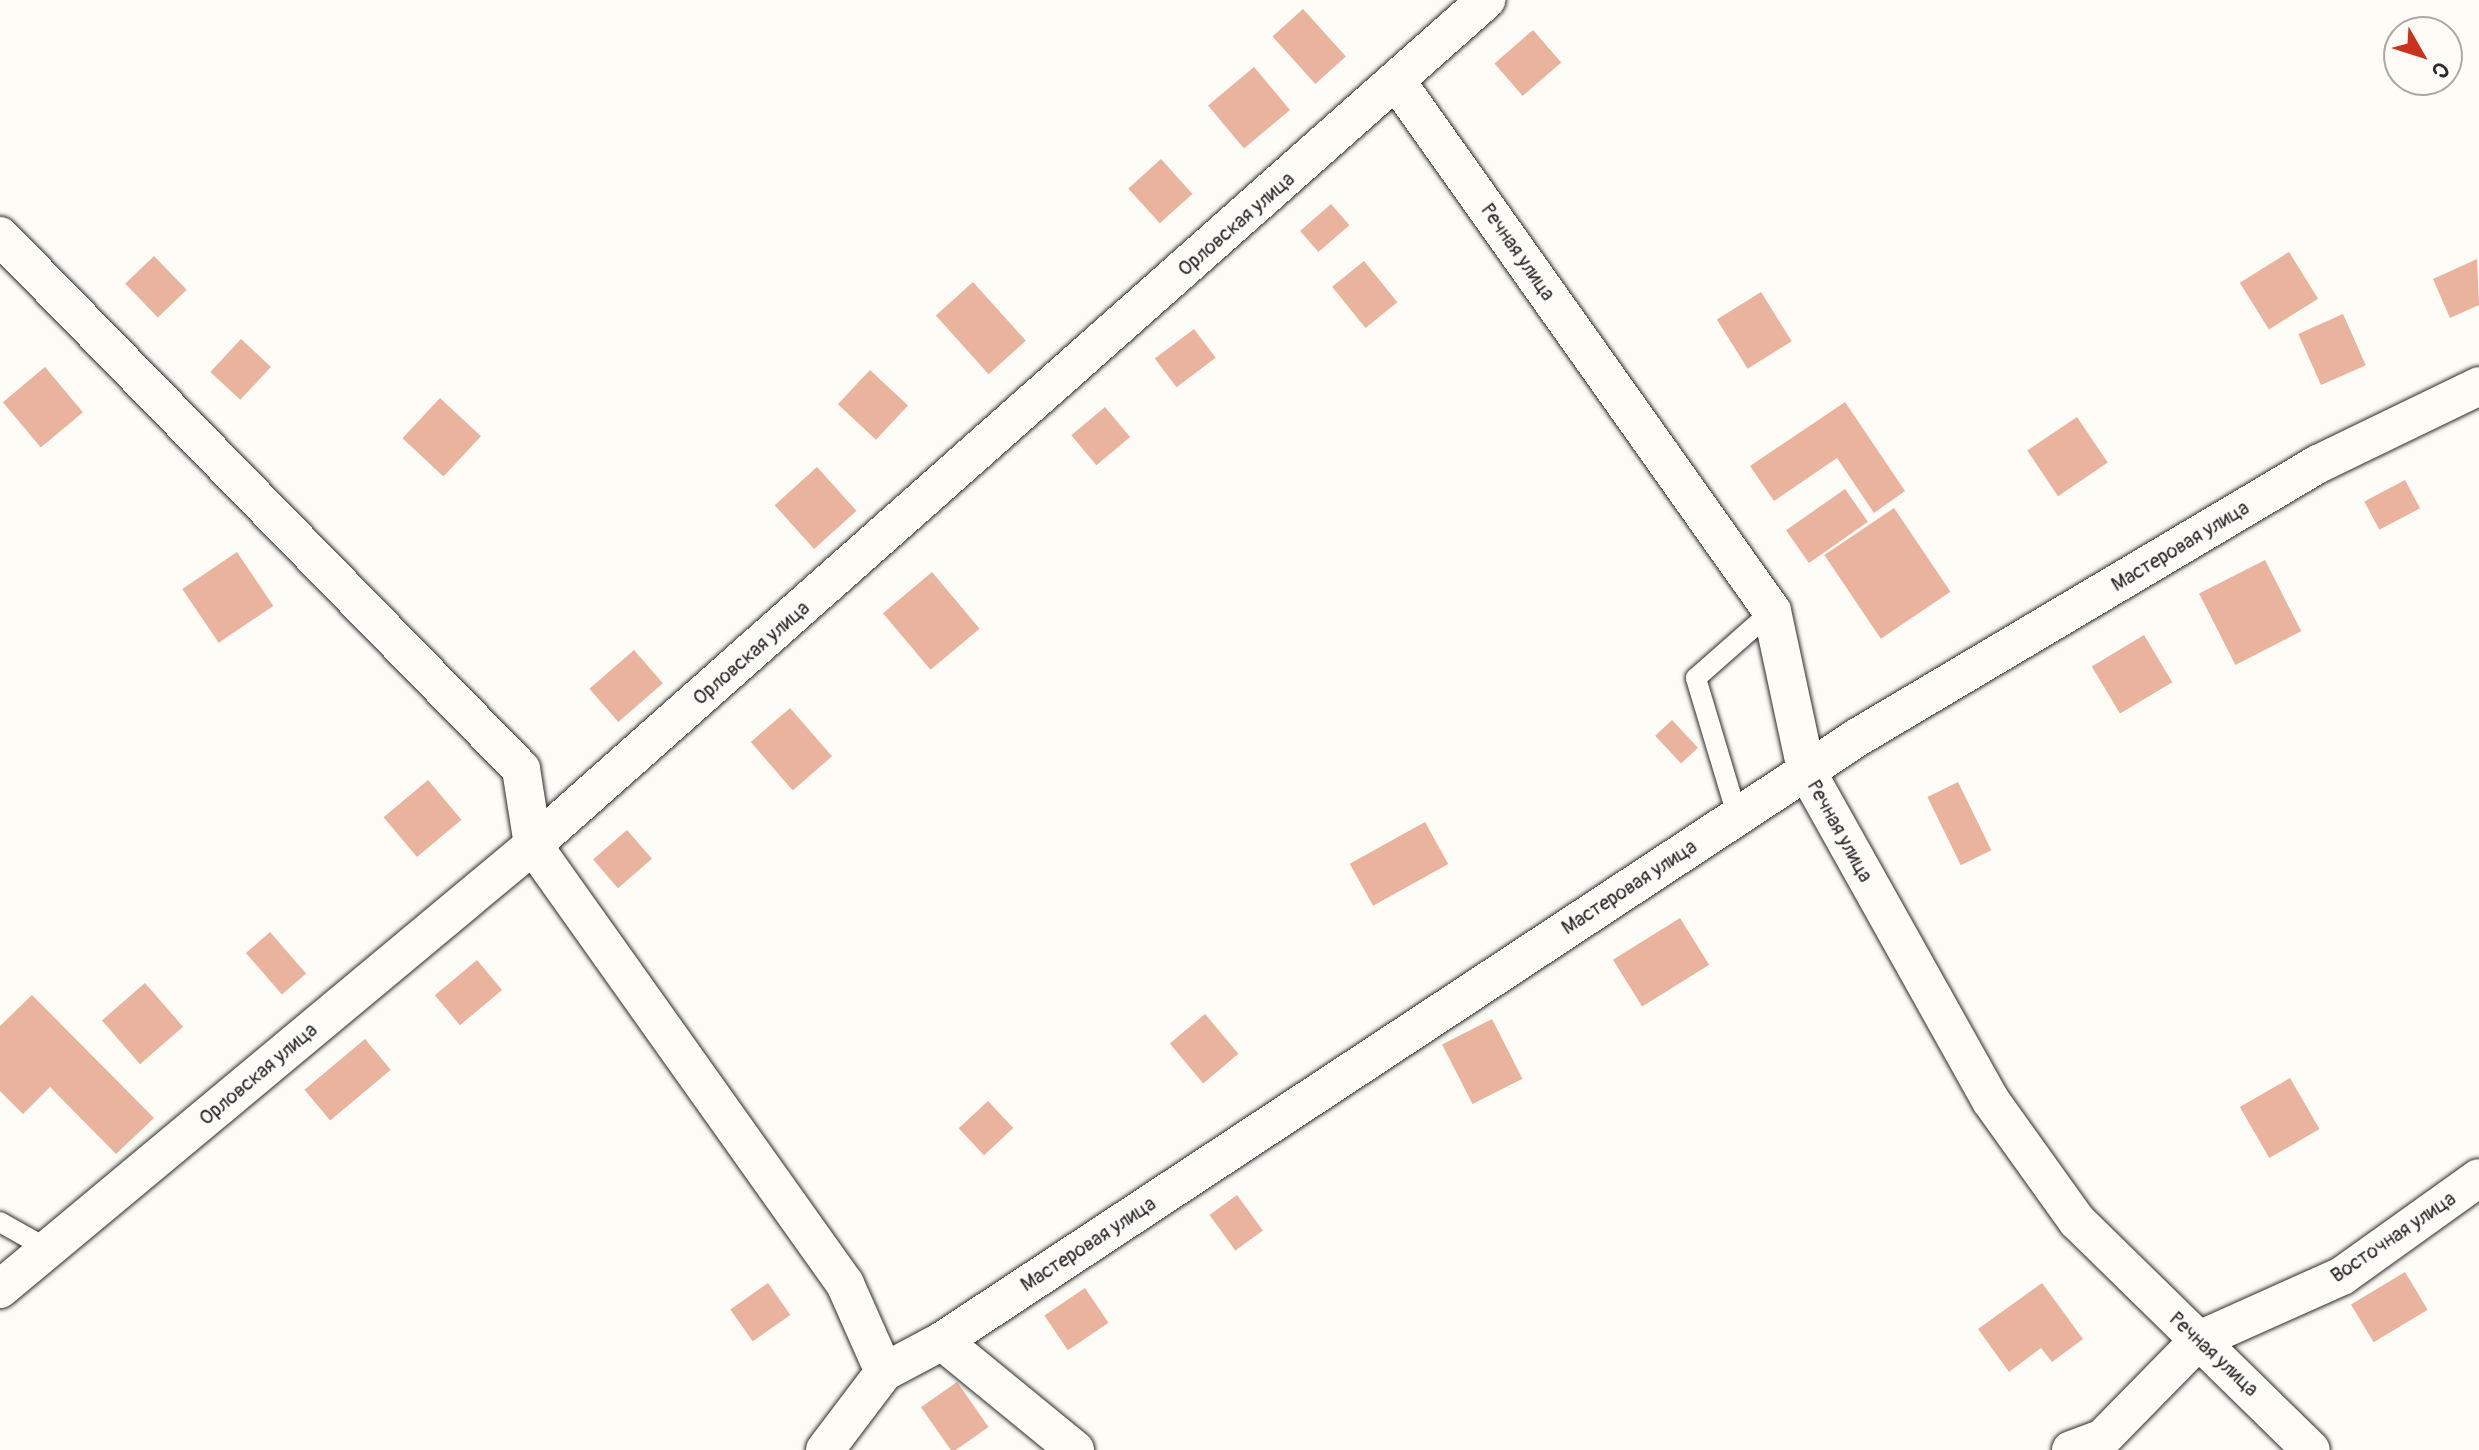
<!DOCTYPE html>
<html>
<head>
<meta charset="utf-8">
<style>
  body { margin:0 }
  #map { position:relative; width:2479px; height:1450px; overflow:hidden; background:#fdfcf7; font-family:Pangolin,sans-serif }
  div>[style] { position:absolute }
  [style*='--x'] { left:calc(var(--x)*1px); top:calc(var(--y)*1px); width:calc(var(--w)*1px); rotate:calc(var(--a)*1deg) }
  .building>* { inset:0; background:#e9b39d; transform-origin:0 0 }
  .roads { filter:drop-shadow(0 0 2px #2b2b2b) drop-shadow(0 0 2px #2b2b2b) }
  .lane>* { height:20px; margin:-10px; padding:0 10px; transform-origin:10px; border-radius:10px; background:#fdfcf7 }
  .street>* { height:38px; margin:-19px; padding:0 19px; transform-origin:19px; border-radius:19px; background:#fdfcf7 }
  span { translate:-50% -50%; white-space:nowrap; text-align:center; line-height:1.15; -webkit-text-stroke:7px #fdfcf7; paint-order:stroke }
  .street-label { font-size:20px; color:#2b2b2b }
  .north { position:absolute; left:2383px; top:16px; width:80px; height:80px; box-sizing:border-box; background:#fdfcf7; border:2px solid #a9a8a5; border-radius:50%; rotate:129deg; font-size:22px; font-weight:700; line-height:32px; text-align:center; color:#2b2b2b }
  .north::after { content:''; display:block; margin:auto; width:28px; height:36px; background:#c8321e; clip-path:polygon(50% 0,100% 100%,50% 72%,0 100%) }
</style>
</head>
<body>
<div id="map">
  <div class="building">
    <i style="left:1303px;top:9px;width:64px;height:41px;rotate:48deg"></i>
    <i style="left:1533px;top:30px;width:43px;height:51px;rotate:49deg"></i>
    <i style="left:1254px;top:67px;width:56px;height:60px;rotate:50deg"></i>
    <i style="left:1161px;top:159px;width:47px;height:44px;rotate:48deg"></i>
    <i style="left:1331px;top:204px;width:28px;height:41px;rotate:49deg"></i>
    <i style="left:2289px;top:252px;width:55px;height:58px;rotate:58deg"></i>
    <i style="left:154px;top:256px;width:47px;height:40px;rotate:46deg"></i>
    <i style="clip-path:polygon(2477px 259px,2479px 305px,2450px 318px,2433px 279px)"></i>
    <i style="left:1364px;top:261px;width:53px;height:41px;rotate:51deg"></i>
    <i style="left:973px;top:282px;width:79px;height:50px;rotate:48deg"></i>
    <i style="left:1761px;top:292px;width:58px;height:52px;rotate:58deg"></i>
    <i style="left:2343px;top:314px;width:56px;height:49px;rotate:66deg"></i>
    <i style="left:1194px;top:329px;width:36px;height:49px;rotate:53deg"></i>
    <i style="left:241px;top:339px;width:41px;height:45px;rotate:43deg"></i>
    <i style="left:45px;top:367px;width:59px;height:55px;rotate:50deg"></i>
    <i style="left:870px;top:370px;width:52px;height:47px;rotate:43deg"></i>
    <i style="left:440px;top:398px;width:56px;height:55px;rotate:43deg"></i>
    <i style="clip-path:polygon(1845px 402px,1905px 491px,1874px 513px,1837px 458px,1774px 501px,1750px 466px)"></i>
    <i style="left:1105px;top:407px;width:39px;height:44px;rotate:50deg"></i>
    <i style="left:2077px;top:417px;width:55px;height:60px;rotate:56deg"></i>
    <i style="left:817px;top:467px;width:59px;height:57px;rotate:48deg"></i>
    <i style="left:2405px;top:480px;width:32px;height:46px;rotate:62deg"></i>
    <i style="left:1845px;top:489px;width:40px;height:72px;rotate:55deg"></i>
    <i style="left:1894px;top:508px;width:101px;height:84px;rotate:56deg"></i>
    <i style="left:237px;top:552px;width:65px;height:66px;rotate:56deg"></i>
    <i style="left:2265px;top:560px;width:80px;height:74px;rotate:63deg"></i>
    <i style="left:932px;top:572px;width:74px;height:64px;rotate:50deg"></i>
    <i style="left:2144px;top:635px;width:55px;height:61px;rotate:59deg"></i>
    <i style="left:634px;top:650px;width:44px;height:59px;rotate:49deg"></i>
    <i style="left:790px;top:708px;width:64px;height:52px;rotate:49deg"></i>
    <i style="left:1672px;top:720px;width:38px;height:23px;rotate:47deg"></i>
    <i style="left:428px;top:780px;width:52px;height:58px;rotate:50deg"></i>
    <i style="left:1958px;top:782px;width:76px;height:34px;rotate:64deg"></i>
    <i style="left:1425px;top:822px;width:48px;height:86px;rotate:61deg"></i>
    <i style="left:627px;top:830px;width:38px;height:45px;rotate:49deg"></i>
    <i style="left:1680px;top:918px;width:55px;height:79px;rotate:58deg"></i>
    <i style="left:270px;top:932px;width:55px;height:32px;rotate:49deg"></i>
    <i style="left:477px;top:960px;width:39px;height:55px;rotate:50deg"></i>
    <i style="left:145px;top:983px;width:58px;height:57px;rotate:49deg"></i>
    <i style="clip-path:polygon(32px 995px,154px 1118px,116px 1154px,50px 1087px,23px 1114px,0 1091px,0 1026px)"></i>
    <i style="left:1205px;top:1014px;width:52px;height:46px;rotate:50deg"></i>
    <i style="left:1492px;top:1019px;width:67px;height:56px;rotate:63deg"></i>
    <i style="left:365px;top:1039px;width:40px;height:79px;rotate:50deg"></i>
    <i style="left:2290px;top:1078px;width:59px;height:58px;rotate:60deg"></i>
    <i style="left:988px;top:1101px;width:37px;height:40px;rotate:47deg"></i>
    <i style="left:1237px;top:1195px;width:44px;height:34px;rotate:54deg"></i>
    <i style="left:2405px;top:1272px;width:44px;height:63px;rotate:59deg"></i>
    <i style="left:768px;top:1283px;width:39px;height:46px;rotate:55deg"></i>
    <i style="clip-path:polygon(2042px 1283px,2083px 1339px,2052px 1362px,2041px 1348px,2009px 1372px,1978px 1329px)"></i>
    <i style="left:1085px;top:1288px;width:42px;height:49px;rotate:56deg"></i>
    <i style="left:957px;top:1382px;width:55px;height:44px;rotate:55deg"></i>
  </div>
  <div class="roads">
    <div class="lane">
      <i style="--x:1737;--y:815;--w:143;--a:-106.7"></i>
      <i style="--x:1696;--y:678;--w:101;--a:-41.4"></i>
      <i style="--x:0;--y:1222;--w:55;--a:29.4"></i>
    </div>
    <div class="street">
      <i style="--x:1397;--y:82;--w:648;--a:54.67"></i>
      <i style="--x:1772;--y:611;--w:163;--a:77.9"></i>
      <i style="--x:1806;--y:770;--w:379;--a:60.8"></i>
      <i style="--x:1991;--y:1101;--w:148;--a:54.4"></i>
      <i style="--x:2077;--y:1221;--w:327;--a:44.4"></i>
      <i style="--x:0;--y:236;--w:745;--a:45.65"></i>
      <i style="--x:521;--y:769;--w:77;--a:81"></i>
      <i style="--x:533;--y:845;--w:539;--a:54.6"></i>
      <i style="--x:845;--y:1284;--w:96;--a:66.1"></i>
      <i style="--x:0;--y:1289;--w:694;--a:-39.79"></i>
      <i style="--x:533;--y:845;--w:1274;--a:-41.56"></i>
      <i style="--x:942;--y:1341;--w:172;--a:39.3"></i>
      <i style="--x:825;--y:1450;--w:98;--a:-52.9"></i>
      <i style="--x:884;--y:1372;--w:66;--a:-28.1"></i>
      <i style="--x:942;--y:1341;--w:1097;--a:-33.4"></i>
      <i style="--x:1858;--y:737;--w:535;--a:-30.69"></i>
      <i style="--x:2318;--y:464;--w:179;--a:-25.8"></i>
      <i style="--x:2071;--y:1450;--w:33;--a:-20"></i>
      <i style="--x:2102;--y:1439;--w:139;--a:-45.6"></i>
      <i style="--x:2199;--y:1340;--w:157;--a:-24.1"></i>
      <i style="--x:2342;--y:1276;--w:168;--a:-35.6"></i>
    </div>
  </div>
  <div class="street-label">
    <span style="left:1236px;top:224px;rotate:-41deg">Орловская улица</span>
    <span style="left:1518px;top:252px;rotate:55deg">Речная улица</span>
    <span style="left:2180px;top:546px;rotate:-31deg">Мастеровая улица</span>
    <span style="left:751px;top:653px;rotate:-41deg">Орловская улица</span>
    <span style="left:1840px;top:831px;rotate:61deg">Речная улица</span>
    <span style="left:1629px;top:887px;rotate:-33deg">Мастеровая улица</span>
    <span style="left:258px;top:1074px;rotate:-40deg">Орловская улица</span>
    <span style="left:2393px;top:1237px;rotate:-34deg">Восточная улица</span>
    <span style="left:1088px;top:1244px;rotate:-33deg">Мастеровая улица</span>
    <span style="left:2214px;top:1354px;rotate:43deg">Речная улица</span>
  </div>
  <div class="north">С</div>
</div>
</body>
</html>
